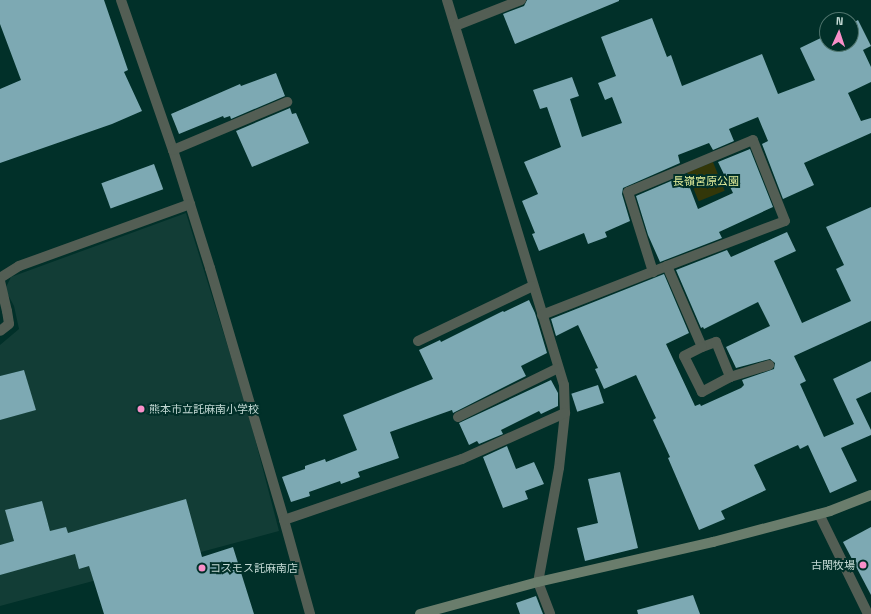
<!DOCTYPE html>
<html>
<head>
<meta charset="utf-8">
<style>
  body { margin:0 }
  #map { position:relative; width:871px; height:614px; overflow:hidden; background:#013029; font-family:"Space Grotesk","Noto Sans JP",sans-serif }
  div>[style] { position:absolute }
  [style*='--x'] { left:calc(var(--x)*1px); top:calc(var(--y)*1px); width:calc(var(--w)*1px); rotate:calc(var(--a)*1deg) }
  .built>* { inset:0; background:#123d36 }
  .green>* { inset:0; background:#333709; transform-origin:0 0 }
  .building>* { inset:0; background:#7da9b3; transform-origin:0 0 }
  .street>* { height:10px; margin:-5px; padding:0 5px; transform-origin:5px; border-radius:5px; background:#535e54 }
  .secondary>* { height:10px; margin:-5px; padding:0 5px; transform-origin:5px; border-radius:5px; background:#6a7d6c }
  .dots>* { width:11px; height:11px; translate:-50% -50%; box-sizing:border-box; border:2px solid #013029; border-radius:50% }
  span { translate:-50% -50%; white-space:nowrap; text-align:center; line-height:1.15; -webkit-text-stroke:4px #013029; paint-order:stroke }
  .park-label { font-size:11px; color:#e1ec99 }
  .poi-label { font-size:11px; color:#c3d9d4 }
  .left { translate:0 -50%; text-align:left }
  .right { translate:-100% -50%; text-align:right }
  .north { position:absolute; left:819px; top:12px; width:40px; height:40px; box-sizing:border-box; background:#013029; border:1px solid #4f746d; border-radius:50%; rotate:3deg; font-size:11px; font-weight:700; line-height:16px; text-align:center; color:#c3d9d4 }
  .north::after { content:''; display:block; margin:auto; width:14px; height:18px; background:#f98fc9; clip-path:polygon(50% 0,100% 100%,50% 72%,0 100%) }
</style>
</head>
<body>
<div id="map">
  <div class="built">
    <i style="clip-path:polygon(186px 213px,247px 408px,279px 531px,0 606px,0 575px,50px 531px,42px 501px,6px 511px,14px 541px,0 545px,0 420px,35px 410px,24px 370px,0 376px,0 345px,19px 329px,14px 306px,5px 289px,11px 277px)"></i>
  </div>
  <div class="green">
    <i style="left:713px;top:162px;width:31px;height:28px;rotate:68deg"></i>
  </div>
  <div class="building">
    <i style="clip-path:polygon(0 0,104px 0,128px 70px,124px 72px,142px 111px,112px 124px,0 163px,0 89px,21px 80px,0 24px)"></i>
    <i style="clip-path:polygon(527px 0,619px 0,619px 1px,515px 44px,503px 14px,524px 6px)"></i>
    <i style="clip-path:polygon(652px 18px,667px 57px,671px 55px,682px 86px,762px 54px,778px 94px,815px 80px,800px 48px,827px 35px,827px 44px,851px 44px,851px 24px,858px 20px,871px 46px,863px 50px,871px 67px,871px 82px,848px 93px,861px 121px,871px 118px,871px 133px,804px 163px,814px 185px,783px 199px,762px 144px,768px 141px,758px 117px,729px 129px,734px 141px,713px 150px,709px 143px,678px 155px,680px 163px,623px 188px,622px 194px,630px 221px,605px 232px,607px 237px,588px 244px,584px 233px,539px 251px,532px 234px,535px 233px,522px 201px,538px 194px,524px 162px,561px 147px,547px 107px,540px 109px,533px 90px,572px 77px,579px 96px,570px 99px,582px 137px,622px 123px,612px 97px,605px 100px,598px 83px,616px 76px,601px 37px)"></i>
    <i style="clip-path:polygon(276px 73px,285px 96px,231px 119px,230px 116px,224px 118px,223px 116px,179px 134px,171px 114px,240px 84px,241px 86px)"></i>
    <i style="clip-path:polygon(290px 108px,292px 114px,296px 113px,309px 143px,252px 167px,236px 131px)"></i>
    <i style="clip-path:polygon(750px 149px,773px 207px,719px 232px,722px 238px,660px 262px,648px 235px,636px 196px,685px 175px,698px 209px,733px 193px,718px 162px)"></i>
    <i style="left:154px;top:164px;width:27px;height:56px;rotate:70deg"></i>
    <i style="clip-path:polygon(871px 207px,871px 321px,794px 356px,806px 381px,800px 384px,824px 437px,854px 424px,833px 379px,871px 361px,871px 392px,856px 399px,871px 430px,871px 435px,841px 448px,857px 481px,830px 493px,808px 445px,800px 449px,798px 445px,754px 465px,766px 490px,721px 511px,725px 519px,699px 530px,668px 458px,670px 457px,653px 420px,656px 418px,636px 375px,604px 389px,595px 369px,598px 368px,578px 325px,556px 336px,551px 319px,664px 274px,689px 333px,666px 344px,695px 406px,700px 404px,701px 406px,741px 388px,744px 385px,742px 380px,774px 369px,775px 363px,770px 359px,736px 368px,726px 347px,770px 326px,758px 302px,704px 329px,703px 327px,701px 328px,676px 270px,727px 250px,731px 257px,787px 232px,796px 251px,774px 261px,802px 323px,851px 301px,836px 269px,844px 265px,826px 227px)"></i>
    <i style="clip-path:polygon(529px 300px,535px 313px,547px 353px,521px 366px,526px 376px,453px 413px,452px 410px,390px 432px,399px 458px,358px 472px,360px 477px,341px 484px,340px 481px,309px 492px,310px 496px,291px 502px,282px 477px,305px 469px,305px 466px,325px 459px,326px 462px,357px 450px,343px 415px,433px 379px,419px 350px,440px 340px,441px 342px,503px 311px,504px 312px)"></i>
    <i style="clip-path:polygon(24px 370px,36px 410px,0 420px,0 376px)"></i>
    <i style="clip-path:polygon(551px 380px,558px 393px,558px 406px,541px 414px,539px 411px,501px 430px,503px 434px,479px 444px,477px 441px,469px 445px,459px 423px)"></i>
    <i style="left:598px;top:385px;width:19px;height:28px;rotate:72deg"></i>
    <i style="clip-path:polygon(507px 446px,516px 469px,534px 462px,544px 484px,525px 491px,528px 499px,503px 508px,483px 457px)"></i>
    <i style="clip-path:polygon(620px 472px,638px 548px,585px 561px,577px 528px,598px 523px,588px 479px)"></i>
    <i style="clip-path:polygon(186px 499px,202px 557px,233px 547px,254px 614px,104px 614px,89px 566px,79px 569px,75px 554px,0 575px,0 545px,14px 541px,5px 510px,42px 501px,50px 531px,66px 527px,68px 533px)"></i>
    <i style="clip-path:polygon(871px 527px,871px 595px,843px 542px)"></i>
    <i style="clip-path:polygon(693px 595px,700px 614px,638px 614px,637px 610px)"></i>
    <i style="clip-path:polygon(536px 596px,543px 614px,520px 614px,516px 603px)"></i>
  </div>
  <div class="street">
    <i style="--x:121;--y:0;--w:159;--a:70.9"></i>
    <i style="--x:173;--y:150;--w:124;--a:72.6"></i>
    <i style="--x:210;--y:268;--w:263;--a:73.6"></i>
    <i style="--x:284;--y:520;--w:98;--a:74.5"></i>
    <i style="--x:447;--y:0;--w:402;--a:73.1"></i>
    <i style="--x:564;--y:385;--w:28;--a:88"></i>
    <i style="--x:565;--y:413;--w:55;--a:96.2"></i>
    <i style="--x:559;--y:468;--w:116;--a:100.4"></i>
    <i style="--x:538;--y:582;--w:34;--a:69"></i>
    <i style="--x:455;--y:26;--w:71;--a:-21.5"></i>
    <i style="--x:173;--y:150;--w:124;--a:-22.8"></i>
    <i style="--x:667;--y:266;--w:88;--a:66.6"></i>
    <i style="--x:702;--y:347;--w:15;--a:-20"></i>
    <i style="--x:716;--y:342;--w:38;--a:68"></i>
    <i style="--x:730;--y:377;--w:32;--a:152"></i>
    <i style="--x:702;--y:392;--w:40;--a:-116.6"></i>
    <i style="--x:684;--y:356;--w:20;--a:-27"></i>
    <i style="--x:0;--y:278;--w:22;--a:-32"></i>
    <i style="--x:19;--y:266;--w:182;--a:-19.9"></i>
    <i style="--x:0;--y:281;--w:31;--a:77"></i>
    <i style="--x:7;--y:311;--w:13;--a:81"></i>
    <i style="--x:9;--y:324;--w:11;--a:142"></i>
    <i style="--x:542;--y:315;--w:134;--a:-21.4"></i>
    <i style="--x:667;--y:266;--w:126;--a:-20.9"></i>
    <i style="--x:785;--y:221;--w:87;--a:-111.6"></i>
    <i style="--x:753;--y:140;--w:135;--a:157.4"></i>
    <i style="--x:628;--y:192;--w:84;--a:72.6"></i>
    <i style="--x:418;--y:341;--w:127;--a:-25.6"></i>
    <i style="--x:730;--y:377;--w:41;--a:-17.1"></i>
    <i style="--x:458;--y:417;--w:111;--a:-26.1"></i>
    <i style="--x:819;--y:514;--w:111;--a:63.9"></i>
    <i style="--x:284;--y:520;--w:188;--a:-18.9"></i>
    <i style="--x:462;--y:459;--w:113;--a:-24.1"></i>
  </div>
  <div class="secondary">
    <i style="--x:420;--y:614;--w:122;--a:-15.2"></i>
    <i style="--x:538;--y:582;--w:180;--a:-12.9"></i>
    <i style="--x:713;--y:542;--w:121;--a:-14.8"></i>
    <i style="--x:830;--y:511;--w:44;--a:-21.3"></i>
  </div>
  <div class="dots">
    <i style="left:141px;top:409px;background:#f98fc9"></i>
    <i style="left:863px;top:565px;background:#f98fc9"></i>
    <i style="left:202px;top:568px;background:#f98fc9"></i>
  </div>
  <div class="park-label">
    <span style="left:706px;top:181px">長嶺宮原公園</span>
  </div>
  <div class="poi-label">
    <span class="left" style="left:149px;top:409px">熊本市立託麻南小学校</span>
    <span class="right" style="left:855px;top:565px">古閑牧場</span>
    <span class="left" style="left:210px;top:568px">コスモス託麻南店</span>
  </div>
  <div class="north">N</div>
</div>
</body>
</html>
